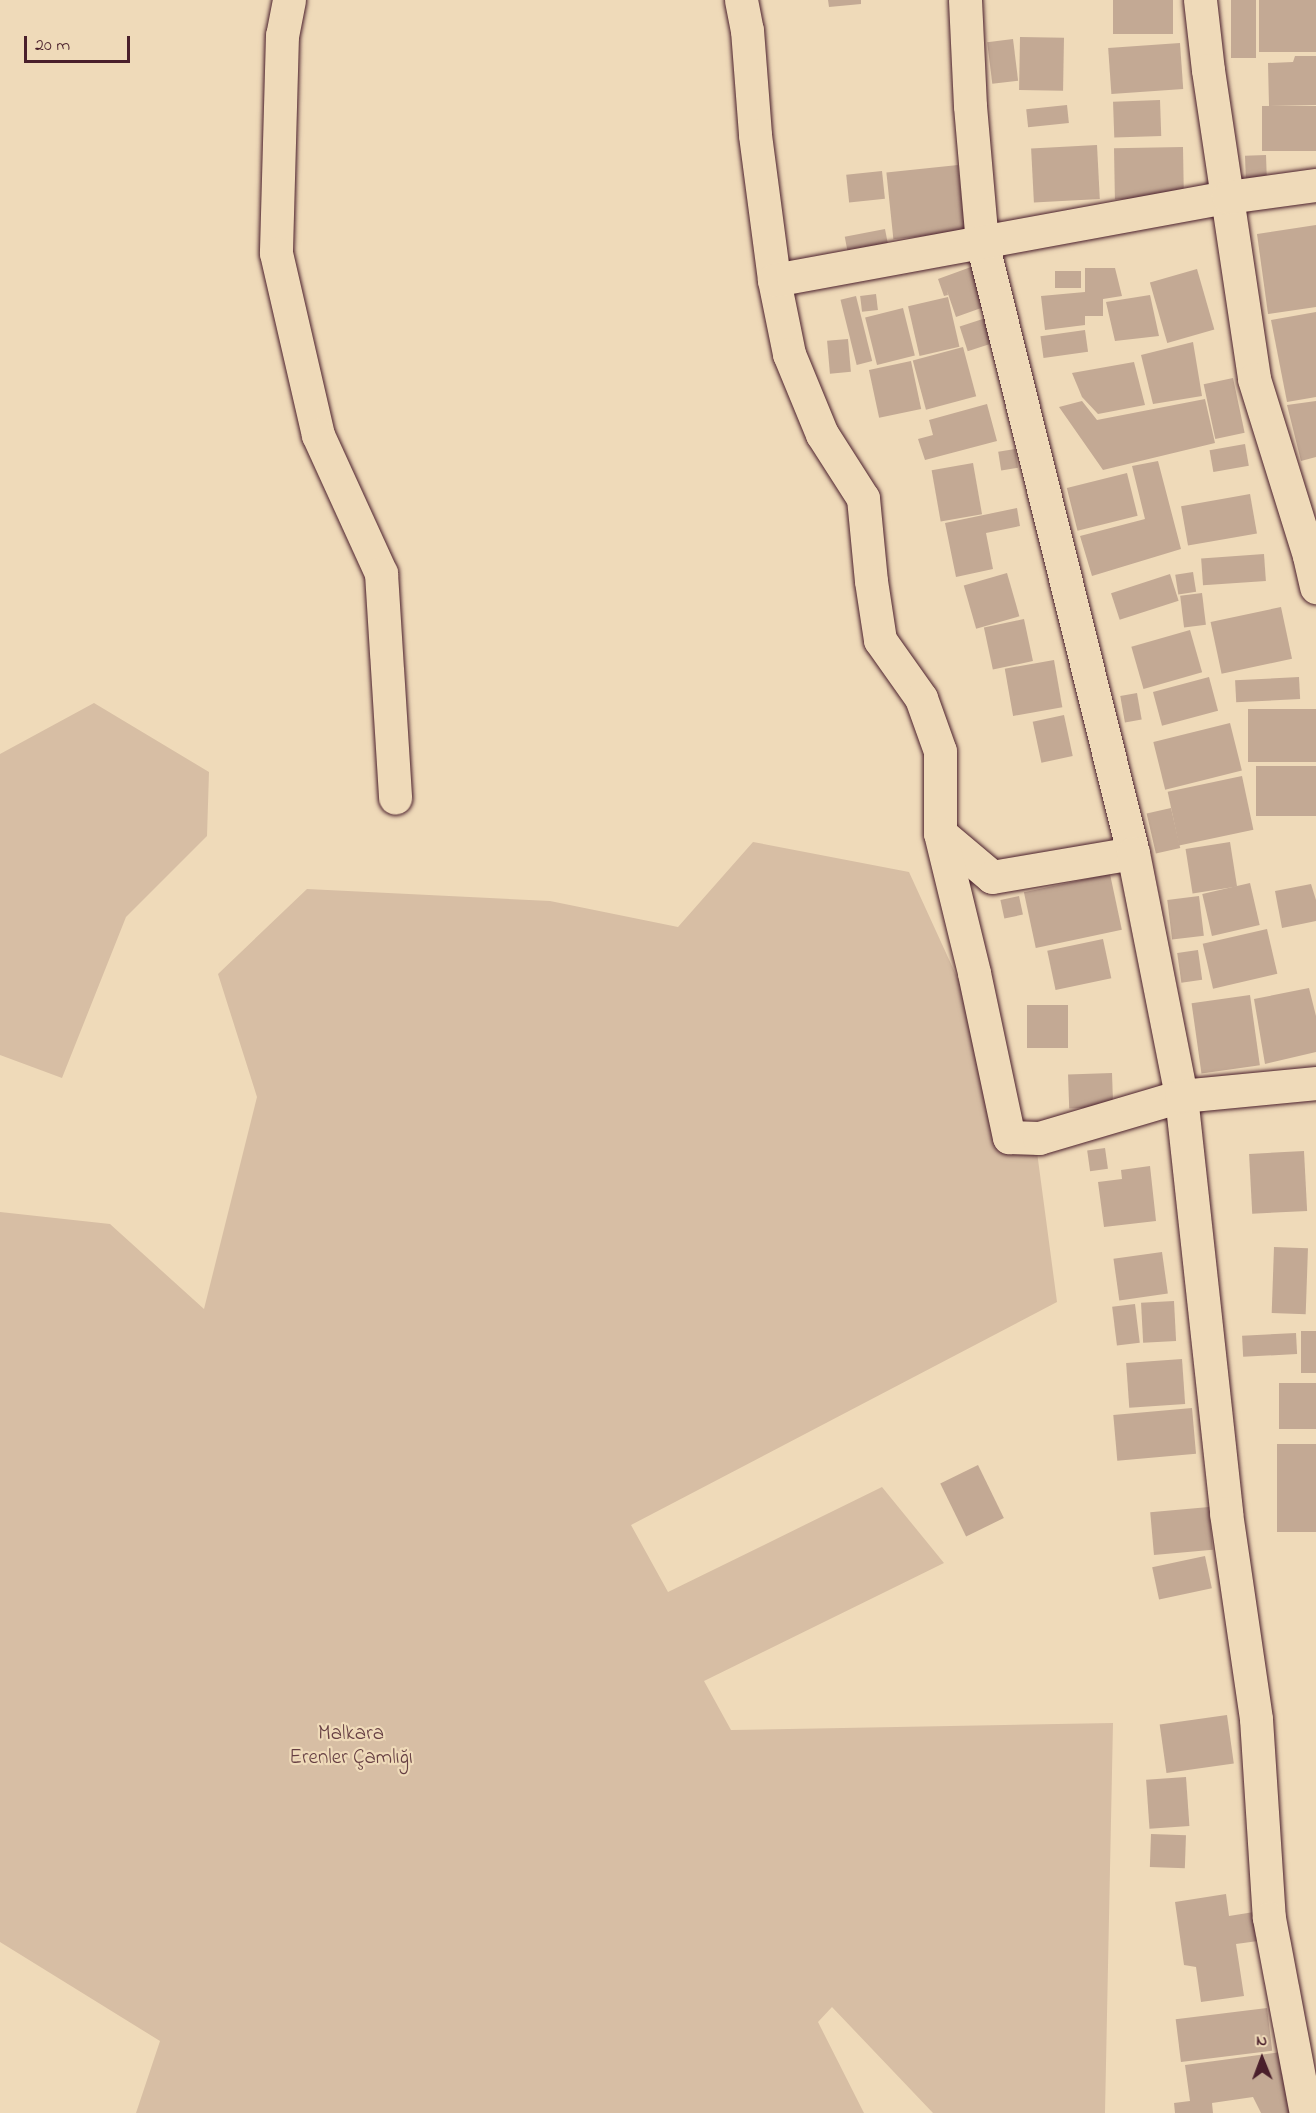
<!DOCTYPE html>
<html>
<head>
<meta charset="utf-8">
<style>
  body { margin:0 }
  #map { position:relative; width:1316px; height:2113px; overflow:hidden; background:#efdab9; font-family:"Indie Flower",sans-serif }
  div>[style] { position:absolute }
  [style*='--x'] { left:calc(var(--x)*1px); top:calc(var(--y)*1px); width:calc(var(--w)*1px); rotate:calc(var(--a)*1deg) }
  .green>* { inset:0; background:#d7bea4 }
  .building>* { inset:0; background:#c3a994; transform-origin:0 0 }
  .roads { filter:drop-shadow(0 0 2px #4a1f2b) drop-shadow(0 0 2px #4a1f2b) }
  .minor>* { height:33px; margin:-16.5px; padding:0 16.5px; transform-origin:16.5px; border-radius:16.5px; background:#efdab9 }
  span { translate:-50% -50%; white-space:nowrap; text-align:center; line-height:1.15; -webkit-text-stroke:4.5px #efdab9; paint-order:stroke }
  .park-label { font-size:21px; color:#663f43 }
  .north { position:absolute; left:1232px; top:2029px; width:60px; height:60px; -webkit-text-stroke:4px #efdab9; paint-order:stroke; rotate:359deg; font-size:16px; font-weight:700; line-height:24px; text-align:center; color:#4a1f2b }
  .north::after { content:''; display:block; margin:auto; width:21px; height:27px; background:#4a1f2b; clip-path:polygon(50% 0,100% 100%,50% 72%,0 100%) }
  .scale { position:absolute; left:24px; top:36px; width:106px; height:27px; box-sizing:border-box; border:3px solid #4a1f2b; border-top:0; padding-left:8px; font-size:18px; line-height:21px; white-space:nowrap; color:#4a1f2b; -webkit-text-stroke:4px #efdab9; paint-order:stroke }
</style>
</head>
<body>
<div id="map">
  <div class="green">
    <i style="clip-path:polygon(94px 703px,209px 772px,207px 836px,126px 917px,62px 1078px,0 1055px,0 754px)"></i>
    <i style="clip-path:polygon(753px 842px,909px 872px,1037px 1152px,1057px 1302px,631px 1525px,668px 1592px,882px 1487px,944px 1563px,704px 1681px,731px 1730px,1113px 1723px,1105px 2113px,933px 2113px,832px 2007px,818px 2022px,864px 2113px,136px 2113px,160px 2041px,0 1942px,0 1212px,110px 1224px,204px 1309px,257px 1097px,218px 974px,307px 889px,550px 901px,678px 927px)"></i>
  </div>
  <div class="building">
    <i style="clip-path:polygon(828px 0,861px 0,861px 4px,829px 7px)"></i>
    <i style="left:1113px;top:0;width:60px;height:34px"></i>
    <i style="left:1231px;top:0;width:25px;height:58px"></i>
    <i style="left:1259px;top:0;width:57px;height:52px"></i>
    <i style="left:1020px;top:37px;width:44px;height:53px;rotate:1deg"></i>
    <i style="left:1013px;top:39px;width:42px;height:26px;rotate:83deg"></i>
    <i style="left:1180px;top:43px;width:46px;height:72px;rotate:86deg"></i>
    <i style="clip-path:polygon(1295px 56px,1316px 56px,1316px 105px,1269px 106px,1268px 63px,1293px 62px)"></i>
    <i style="left:1160px;top:100px;width:36px;height:47px;rotate:88deg"></i>
    <i style="left:1067px;top:105px;width:18px;height:41px;rotate:84deg"></i>
    <i style="left:1316px;top:106px;width:45px;height:54px;rotate:90deg"></i>
    <i style="left:1097px;top:145px;width:54px;height:66px;rotate:87deg"></i>
    <i style="left:1183px;top:147px;width:51px;height:69px;rotate:89deg"></i>
    <i style="left:1266px;top:155px;width:23px;height:21px;rotate:88deg"></i>
    <i style="left:958px;top:165px;width:67px;height:72px;rotate:84deg"></i>
    <i style="left:882px;top:171px;width:28px;height:36px;rotate:84deg"></i>
    <i style="clip-path:polygon(1316px 225px,1316px 307px,1268px 314px,1257px 234px)"></i>
    <i style="left:885px;top:229px;width:26px;height:41px;rotate:79deg"></i>
    <i style="clip-path:polygon(971px 267px,984px 307px,956px 317px,947px 291px,948px 295px,944px 296px,938px 279px)"></i>
    <i style="clip-path:polygon(1085px 268px,1115px 268px,1122px 296px,1103px 299px,1103px 316px,1085px 316px,1085px 325px,1045px 330px,1041px 296px,1085px 292px)"></i>
    <i style="left:1197px;top:269px;width:63px;height:49px;rotate:74deg"></i>
    <i style="left:1055px;top:271px;width:26px;height:17px"></i>
    <i style="left:876px;top:294px;width:16px;height:16px;rotate:83deg"></i>
    <i style="clip-path:polygon(1150px 295px,1159px 336px,1115px 341px,1106px 302px)"></i>
    <i style="left:856px;top:296px;width:67px;height:16px;rotate:76deg"></i>
    <i style="left:948px;top:297px;width:51px;height:41px;rotate:77deg"></i>
    <i style="left:903px;top:308px;width:49px;height:39px;rotate:76deg"></i>
    <i style="clip-path:polygon(1316px 312px,1316px 397px,1287px 402px,1271px 320px)"></i>
    <i style="left:992px;top:316px;width:26px;height:34px;rotate:72deg"></i>
    <i style="left:1085px;top:330px;width:22px;height:45px;rotate:82deg"></i>
    <i style="left:848px;top:339px;width:33px;height:21px;rotate:85deg"></i>
    <i style="clip-path:polygon(1193px 342px,1202px 396px,1153px 404px,1141px 355px)"></i>
    <i style="left:963px;top:347px;width:51px;height:52px;rotate:75deg"></i>
    <i style="left:911px;top:361px;width:49px;height:43px;rotate:78deg"></i>
    <i style="clip-path:polygon(1134px 362px,1145px 405px,1098px 414px,1082px 397px,1072px 373px)"></i>
    <i style="left:1233px;top:378px;width:56px;height:30px;rotate:78deg"></i>
    <i style="clip-path:polygon(1205px 399px,1215px 443px,1103px 470px,1059px 407px,1082px 401px,1097px 420px)"></i>
    <i style="clip-path:polygon(1316px 401px,1316px 457px,1301px 461px,1287px 405px)"></i>
    <i style="clip-path:polygon(987px 404px,997px 441px,925px 460px,918px 439px,933px 435px,929px 420px)"></i>
    <i style="left:1245px;top:444px;width:22px;height:36px;rotate:80deg"></i>
    <i style="left:1015px;top:449px;width:19px;height:17px;rotate:81deg"></i>
    <i style="clip-path:polygon(1158px 461px,1181px 549px,1092px 576px,1080px 536px,1145px 519px,1132px 466px)"></i>
    <i style="left:973px;top:463px;width:52px;height:42px;rotate:80deg"></i>
    <i style="left:1127px;top:473px;width:44px;height:62px;rotate:76deg"></i>
    <i style="left:1250px;top:494px;width:40px;height:70px;rotate:80deg"></i>
    <i style="clip-path:polygon(1017px 508px,1020px 526px,986px 533px,993px 569px,956px 577px,945px 523px)"></i>
    <i style="left:1264px;top:554px;width:27px;height:63px;rotate:86deg"></i>
    <i style="left:1193px;top:572px;width:20px;height:18px;rotate:81deg"></i>
    <i style="left:1007px;top:573px;width:45px;height:45px;rotate:74deg"></i>
    <i style="left:1170px;top:574px;width:28px;height:62px;rotate:72deg"></i>
    <i style="left:1202px;top:593px;width:32px;height:22px;rotate:83deg"></i>
    <i style="left:1281px;top:607px;width:53px;height:72px;rotate:78deg"></i>
    <i style="left:1024px;top:619px;width:43px;height:41px;rotate:78deg"></i>
    <i style="left:1190px;top:630px;width:44px;height:61px;rotate:74deg"></i>
    <i style="left:1054px;top:660px;width:48px;height:50px;rotate:80deg"></i>
    <i style="left:1209px;top:677px;width:35px;height:58px;rotate:75deg"></i>
    <i style="left:1299px;top:677px;width:22px;height:64px;rotate:87deg"></i>
    <i style="left:1137px;top:693px;width:27px;height:17px;rotate:80deg"></i>
    <i style="left:1316px;top:709px;width:53px;height:68px;rotate:90deg"></i>
    <i style="left:1064px;top:715px;width:42px;height:32px;rotate:78deg"></i>
    <i style="left:1230px;top:723px;width:49px;height:79px;rotate:76deg"></i>
    <i style="left:1316px;top:766px;width:50px;height:60px;rotate:90deg"></i>
    <i style="left:1242px;top:776px;width:55px;height:76px;rotate:78deg"></i>
    <i style="left:1171px;top:808px;width:41px;height:25px;rotate:77deg"></i>
    <i style="left:1230px;top:842px;width:45px;height:45px;rotate:81deg"></i>
    <i style="left:1110px;top:874px;width:57px;height:88px;rotate:78deg"></i>
    <i style="left:1250px;top:883px;width:43px;height:49px;rotate:77deg"></i>
    <i style="clip-path:polygon(1311px 884px,1316px 900px,1316px 921px,1282px 928px,1275px 891px)"></i>
    <i style="left:1019px;top:896px;width:19px;height:19px;rotate:78deg"></i>
    <i style="left:1199px;top:896px;width:40px;height:32px;rotate:83deg"></i>
    <i style="left:1267px;top:929px;width:46px;height:66px;rotate:77deg"></i>
    <i style="left:1103px;top:939px;width:40px;height:57px;rotate:78deg"></i>
    <i style="left:1198px;top:950px;width:30px;height:21px;rotate:82deg"></i>
    <i style="clip-path:polygon(1309px 988px,1316px 1016px,1316px 1052px,1265px 1064px,1254px 999px)"></i>
    <i style="left:1250px;top:995px;width:71px;height:59px;rotate:82deg"></i>
    <i style="left:1027px;top:1005px;width:41px;height:43px"></i>
    <i style="left:1112px;top:1073px;width:34px;height:44px;rotate:88deg"></i>
    <i style="left:1105px;top:1148px;width:21px;height:18px;rotate:82deg"></i>
    <i style="left:1304px;top:1151px;width:60px;height:55px;rotate:87deg"></i>
    <i style="clip-path:polygon(1150px 1166px,1156px 1221px,1104px 1227px,1098px 1182px,1122px 1179px,1121px 1170px)"></i>
    <i style="left:1274px;top:1247px;width:34px;height:66px;rotate:2deg"></i>
    <i style="left:1162px;top:1252px;width:42px;height:49px;rotate:82deg"></i>
    <i style="left:1174px;top:1301px;width:40px;height:33px;rotate:87deg"></i>
    <i style="left:1135px;top:1304px;width:39px;height:23px;rotate:83deg"></i>
    <i style="left:1301px;top:1331px;width:15px;height:42px"></i>
    <i style="left:1296px;top:1333px;width:21px;height:54px;rotate:87deg"></i>
    <i style="left:1182px;top:1359px;width:45px;height:56px;rotate:86deg"></i>
    <i style="left:1316px;top:1383px;width:46px;height:37px;rotate:90deg"></i>
    <i style="left:1192px;top:1408px;width:46px;height:79px;rotate:85deg"></i>
    <i style="left:1316px;top:1444px;width:88px;height:39px;rotate:90deg"></i>
    <i style="left:978px;top:1465px;width:59px;height:42px;rotate:64deg"></i>
    <i style="left:1209px;top:1507px;width:43px;height:59px;rotate:85deg"></i>
    <i style="left:1205px;top:1556px;width:33px;height:54px;rotate:78deg"></i>
    <i style="left:1227px;top:1715px;width:49px;height:68px;rotate:82deg"></i>
    <i style="left:1186px;top:1777px;width:49px;height:40px;rotate:86deg"></i>
    <i style="left:1151px;top:1834px;width:35px;height:33px;rotate:2deg"></i>
    <i style="clip-path:polygon(1226px 1894px,1229px 1916px,1254px 1912px,1258px 1941px,1236px 1944px,1244px 1996px,1201px 2002px,1196px 1967px,1184px 1965px,1175px 1902px)"></i>
    <i style="left:1267px;top:2008px;width:43px;height:92px;rotate:83deg"></i>
    <i style="clip-path:polygon(1282px 2052px,1290px 2113px,1261px 2113px,1253px 2097px,1212px 2103px,1213px 2113px,1175px 2113px,1174px 2103px,1190px 2101px,1185px 2065px)"></i>
  </div>
  <div class="roads">
    <div class="minor">
      <i style="--x:289;--y:0;--w:36;--a:101"></i>
      <i style="--x:282;--y:35;--w:218;--a:91.6"></i>
      <i style="--x:276;--y:253;--w:187;--a:77"></i>
      <i style="--x:318;--y:435;--w:152;--a:65.5"></i>
      <i style="--x:381;--y:573;--w:225;--a:86.4"></i>
      <i style="--x:741;--y:0;--w:31;--a:79"></i>
      <i style="--x:747;--y:30;--w:105;--a:85.6"></i>
      <i style="--x:755;--y:135;--w:146;--a:82.5"></i>
      <i style="--x:774;--y:280;--w:76;--a:78.5"></i>
      <i style="--x:789;--y:354;--w:87;--a:67.6"></i>
      <i style="--x:822;--y:434;--w:76;--a:57.4"></i>
      <i style="--x:863;--y:498;--w:83;--a:84.5"></i>
      <i style="--x:871;--y:581;--w:60;--a:81.3"></i>
      <i style="--x:880;--y:640;--w:71;--a:54.7"></i>
      <i style="--x:921;--y:698;--w:56;--a:70.3"></i>
      <i style="--x:940;--y:751;--w:82;--a:90"></i>
      <i style="--x:940;--y:833;--w:68;--a:40.2"></i>
      <i style="--x:992;--y:877;--w:143;--a:-9.7"></i>
      <i style="--x:965;--y:0;--w:106;--a:87.3"></i>
      <i style="--x:970;--y:106;--w:137;--a:85"></i>
      <i style="--x:982;--y:242;--w:629;--a:76.12"></i>
      <i style="--x:1133;--y:853;--w:248;--a:78.8"></i>
      <i style="--x:1181;--y:1096;--w:419;--a:83.8"></i>
      <i style="--x:1226;--y:1513;--w:208;--a:81.7"></i>
      <i style="--x:1256;--y:1719;--w:199;--a:86.3"></i>
      <i style="--x:1269;--y:1918;--w:198;--a:79.3"></i>
      <i style="--x:1200;--y:0;--w:70;--a:83.5"></i>
      <i style="--x:1208;--y:70;--w:312;--a:81.5"></i>
      <i style="--x:1254;--y:379;--w:185;--a:72.7"></i>
      <i style="--x:1309;--y:556;--w:32;--a:77"></i>
      <i style="--x:774;--y:280;--w:462;--a:-10.4"></i>
      <i style="--x:1228;--y:197;--w:89;--a:-7.8"></i>
      <i style="--x:940;--y:833;--w:144;--a:76.3"></i>
      <i style="--x:974;--y:973;--w:168;--a:78"></i>
      <i style="--x:1009;--y:1137;--w:30;--a:2"></i>
      <i style="--x:1039;--y:1138;--w:148;--a:-16.5"></i>
      <i style="--x:1181;--y:1096;--w:136;--a:-5.5"></i>
    </div>
  </div>
  <div class="park-label">
    <span style="left:351px;top:1746px">Malkara<br>Erenler Çamlığı</span>
  </div>
  <div class="north">N</div>
  <div class="scale">20 m</div>
</div>
</body>
</html>
